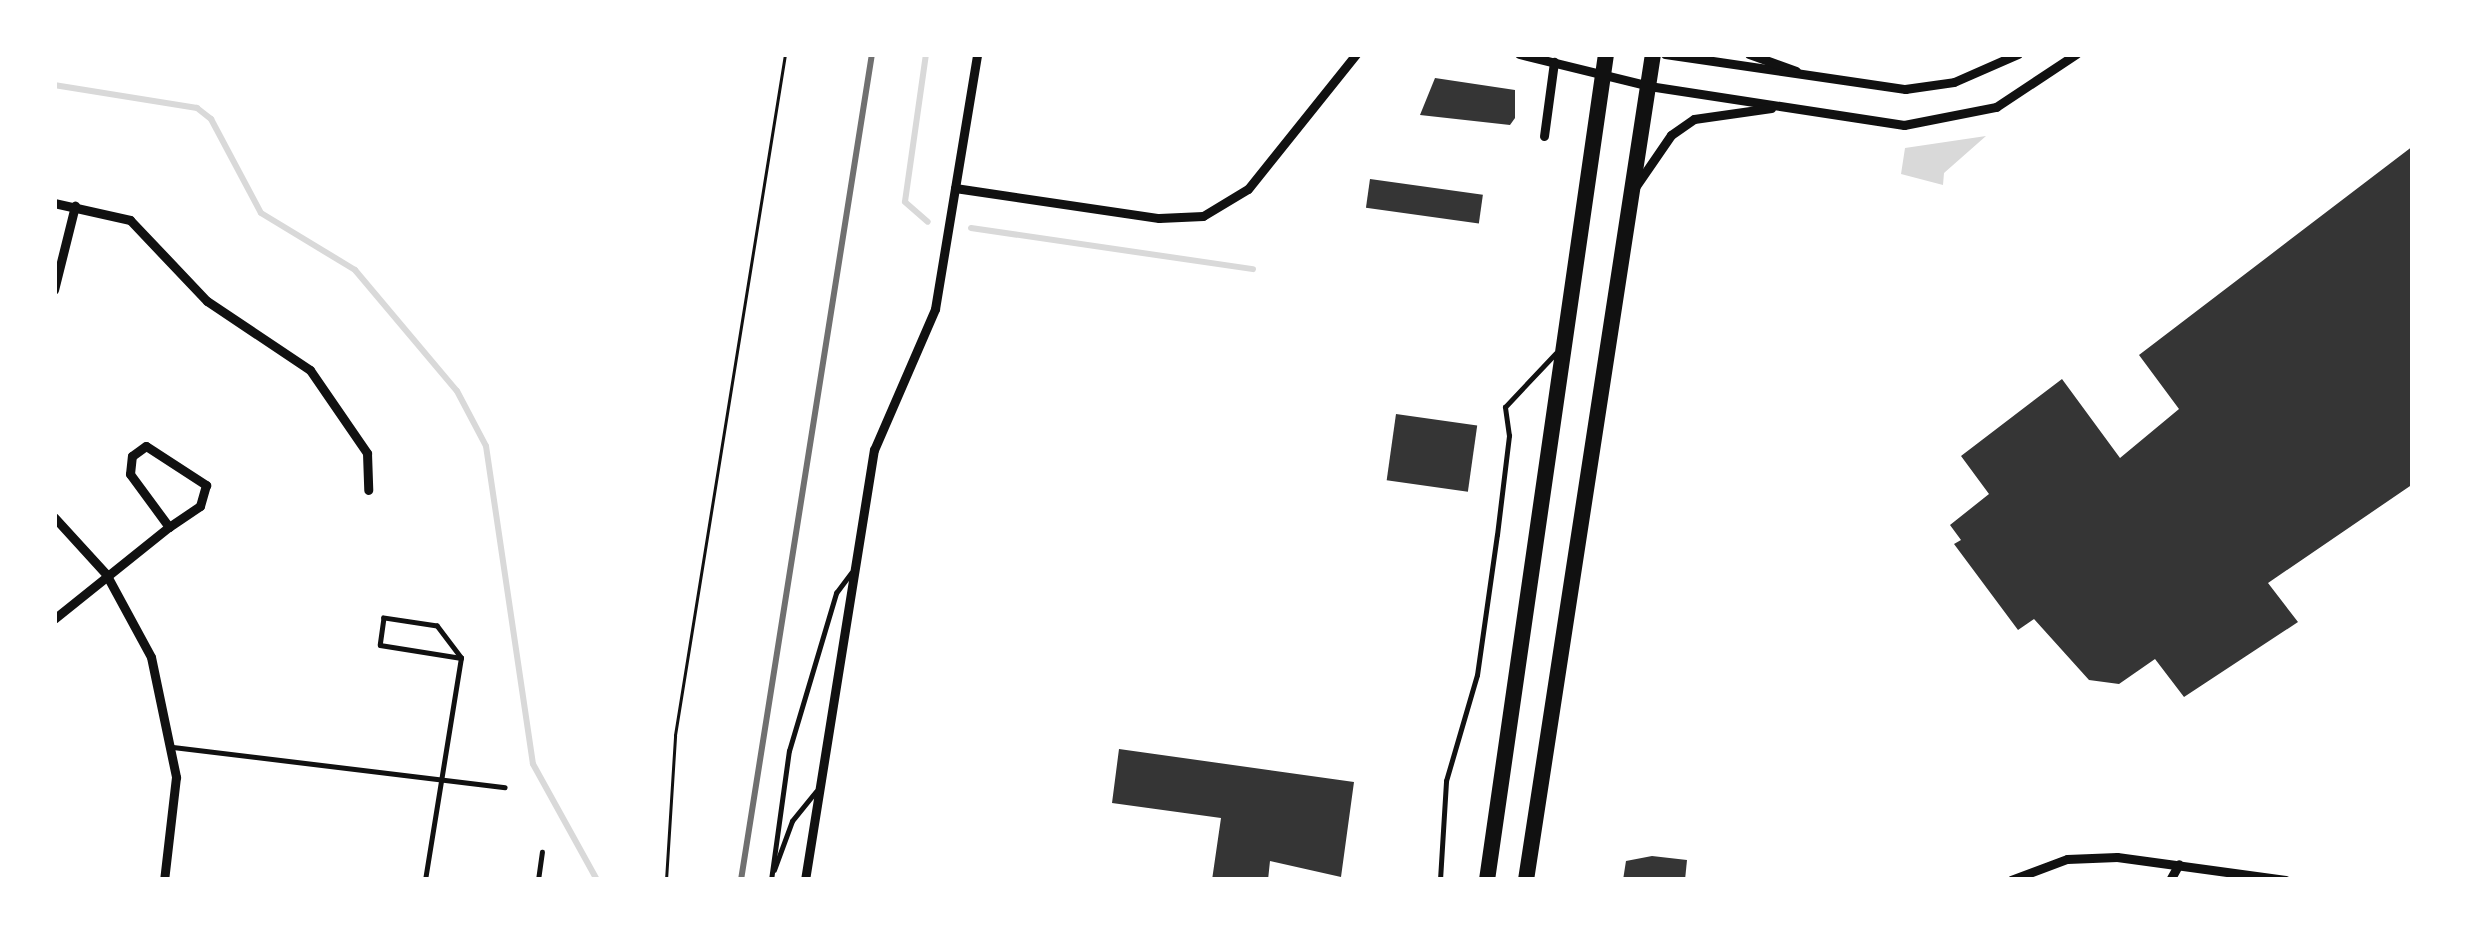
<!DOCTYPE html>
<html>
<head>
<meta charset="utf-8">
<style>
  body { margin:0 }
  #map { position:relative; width:2467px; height:934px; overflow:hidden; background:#fff; font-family:Literata,serif }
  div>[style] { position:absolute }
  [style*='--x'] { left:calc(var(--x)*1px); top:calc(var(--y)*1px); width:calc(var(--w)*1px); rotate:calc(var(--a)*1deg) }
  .water>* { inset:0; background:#d9d9d9 }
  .stream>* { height:6px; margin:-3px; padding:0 3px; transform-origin:3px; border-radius:3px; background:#d9d9d9 }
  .building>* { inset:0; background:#353535; transform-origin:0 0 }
  .path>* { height:3px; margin:-1.5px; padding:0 1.5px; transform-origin:1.5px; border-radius:1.5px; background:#111 }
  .service>* { height:4.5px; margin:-2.25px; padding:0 2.25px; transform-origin:2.25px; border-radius:2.25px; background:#111 }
  .minor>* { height:9px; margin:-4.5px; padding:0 4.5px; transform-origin:4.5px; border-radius:4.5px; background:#111 }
  .trunk>* { height:16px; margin:-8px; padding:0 8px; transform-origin:8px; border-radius:8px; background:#111 }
  .rail>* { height:6px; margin:-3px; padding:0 3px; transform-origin:3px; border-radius:3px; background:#707070 }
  span { translate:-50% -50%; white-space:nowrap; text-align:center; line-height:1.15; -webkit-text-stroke:10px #fff; paint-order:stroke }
  .frame { position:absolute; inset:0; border:57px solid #fff; pointer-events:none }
</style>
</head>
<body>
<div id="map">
  <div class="water">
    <i style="clip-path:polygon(1986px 136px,1944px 173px,1943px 185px,1901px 174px,1905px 148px)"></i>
  </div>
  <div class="stream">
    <i style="--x:926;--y:54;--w:149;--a:98.1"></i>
    <i style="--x:905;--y:202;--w:30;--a:41"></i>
    <i style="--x:54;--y:85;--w:145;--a:9.1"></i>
    <i style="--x:197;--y:108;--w:18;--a:38"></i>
    <i style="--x:211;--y:119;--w:106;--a:62"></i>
    <i style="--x:261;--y:213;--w:110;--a:31.2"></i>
    <i style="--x:355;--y:270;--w:158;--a:49.9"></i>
    <i style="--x:457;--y:391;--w:62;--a:62.2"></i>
    <i style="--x:486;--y:446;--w:321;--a:81.6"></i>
    <i style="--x:533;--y:764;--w:132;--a:61.1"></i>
    <i style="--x:971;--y:228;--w:285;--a:8.3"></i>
  </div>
  <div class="building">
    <i style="clip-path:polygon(1435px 78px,1515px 90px,1515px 118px,1510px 125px,1420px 115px)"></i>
    <i style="clip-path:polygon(2413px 146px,2413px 484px,2268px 583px,2298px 622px,2184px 697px,2155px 659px,2119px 684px,2089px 680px,2034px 619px,2018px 630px,1954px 544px,1961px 540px,1950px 525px,1989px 494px,1961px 456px,2062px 379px,2120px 458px,2179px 409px,2139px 355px)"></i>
    <i style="left:1370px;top:179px;width:114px;height:29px;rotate:8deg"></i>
    <i style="left:1396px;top:414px;width:82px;height:67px;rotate:8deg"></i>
    <i style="clip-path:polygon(1119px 749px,1354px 782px,1341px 877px,1270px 861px,1268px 880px,1212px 880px,1221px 818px,1112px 803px)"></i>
    <i style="clip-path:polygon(1652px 856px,1687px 860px,1685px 880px,1623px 880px,1626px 861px)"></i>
  </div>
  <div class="path">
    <i style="--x:666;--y:880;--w:145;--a:-86.4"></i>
    <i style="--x:675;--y:735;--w:690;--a:-80.82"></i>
  </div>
  <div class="service">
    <i style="--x:173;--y:747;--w:334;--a:6.9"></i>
    <i style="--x:774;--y:870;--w:52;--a:-69.8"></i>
    <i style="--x:792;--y:821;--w:38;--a:-51"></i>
    <i style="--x:425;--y:880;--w:225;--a:-80.8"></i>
    <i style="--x:461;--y:658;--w:40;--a:-127"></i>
    <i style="--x:437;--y:626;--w:54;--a:-171.4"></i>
    <i style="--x:384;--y:618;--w:27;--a:98"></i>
    <i style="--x:380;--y:645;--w:82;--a:9.1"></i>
    <i style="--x:538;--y:880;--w:28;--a:-82"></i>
    <i style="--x:771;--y:880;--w:130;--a:-82.1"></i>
    <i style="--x:789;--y:751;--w:165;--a:-73.4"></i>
    <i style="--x:836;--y:593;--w:25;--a:-53"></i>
    <i style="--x:1440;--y:880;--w:99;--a:-86.5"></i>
    <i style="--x:1446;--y:781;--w:110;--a:-73.7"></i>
    <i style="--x:1477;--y:675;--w:141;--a:-81.9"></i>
    <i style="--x:1497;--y:535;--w:100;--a:-83.1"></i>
    <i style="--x:1509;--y:436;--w:29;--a:-98"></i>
    <i style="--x:1505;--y:407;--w:73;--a:-46.7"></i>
  </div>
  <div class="minor">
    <i style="--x:1519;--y:54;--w:134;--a:13.8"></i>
    <i style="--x:1649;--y:86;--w:258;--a:8.7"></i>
    <i style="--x:1904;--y:125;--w:94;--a:-11.1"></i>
    <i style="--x:1996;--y:107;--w:96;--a:-33.5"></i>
    <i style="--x:1665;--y:54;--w:243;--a:8.3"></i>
    <i style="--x:1905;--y:89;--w:49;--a:-8.1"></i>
    <i style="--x:1954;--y:82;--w:70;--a:-23.6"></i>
    <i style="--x:1749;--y:54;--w:50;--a:19.9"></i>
    <i style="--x:1544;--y:136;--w:75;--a:-82.3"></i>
    <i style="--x:1636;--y:186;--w:62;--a:-55.5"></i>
    <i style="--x:1671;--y:135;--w:28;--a:-35"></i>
    <i style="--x:1694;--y:119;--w:78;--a:-8.1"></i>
    <i style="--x:955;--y:188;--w:206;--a:8.4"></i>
    <i style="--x:1159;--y:218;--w:44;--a:-2.6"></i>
    <i style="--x:1203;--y:216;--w:52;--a:-31"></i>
    <i style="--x:1248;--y:189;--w:173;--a:-51.3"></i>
    <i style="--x:54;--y:203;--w:78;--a:12.6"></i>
    <i style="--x:130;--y:220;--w:112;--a:46.5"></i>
    <i style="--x:207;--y:301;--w:124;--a:33.8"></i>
    <i style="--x:310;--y:370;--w:101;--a:55.5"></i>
    <i style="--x:367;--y:453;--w:37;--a:88"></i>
    <i style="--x:54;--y:290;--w:87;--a:-76"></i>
    <i style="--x:146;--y:446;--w:72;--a:33"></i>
    <i style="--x:206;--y:485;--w:22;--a:106"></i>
    <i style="--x:200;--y:506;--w:37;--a:146"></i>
    <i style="--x:169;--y:527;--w:66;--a:-126.3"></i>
    <i style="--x:130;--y:474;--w:18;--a:-84"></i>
    <i style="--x:132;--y:456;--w:17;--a:-36"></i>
    <i style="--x:54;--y:517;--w:77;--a:47.6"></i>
    <i style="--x:106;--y:574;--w:94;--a:61.5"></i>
    <i style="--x:151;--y:657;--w:123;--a:78.2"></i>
    <i style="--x:176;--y:777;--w:104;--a:96.6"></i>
    <i style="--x:54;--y:619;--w:147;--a:-38.7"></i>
    <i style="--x:805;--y:880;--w:436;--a:-80.9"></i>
    <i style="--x:874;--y:450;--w:154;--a:-66.6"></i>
    <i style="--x:935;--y:309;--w:258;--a:-80.6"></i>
    <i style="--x:2011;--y:880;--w:60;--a:-20.6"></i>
    <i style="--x:2067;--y:859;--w:50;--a:-2.3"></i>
    <i style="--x:2117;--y:857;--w:170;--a:7.8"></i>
    <i style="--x:2170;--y:880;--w:18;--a:-61"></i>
  </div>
  <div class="trunk">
    <i style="--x:1487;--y:880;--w:835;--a:-81.8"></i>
    <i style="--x:1526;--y:880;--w:836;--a:-81.26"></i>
  </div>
  <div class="rail">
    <i style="--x:741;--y:880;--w:836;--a:-80.99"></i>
  </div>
  <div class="frame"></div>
</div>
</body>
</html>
